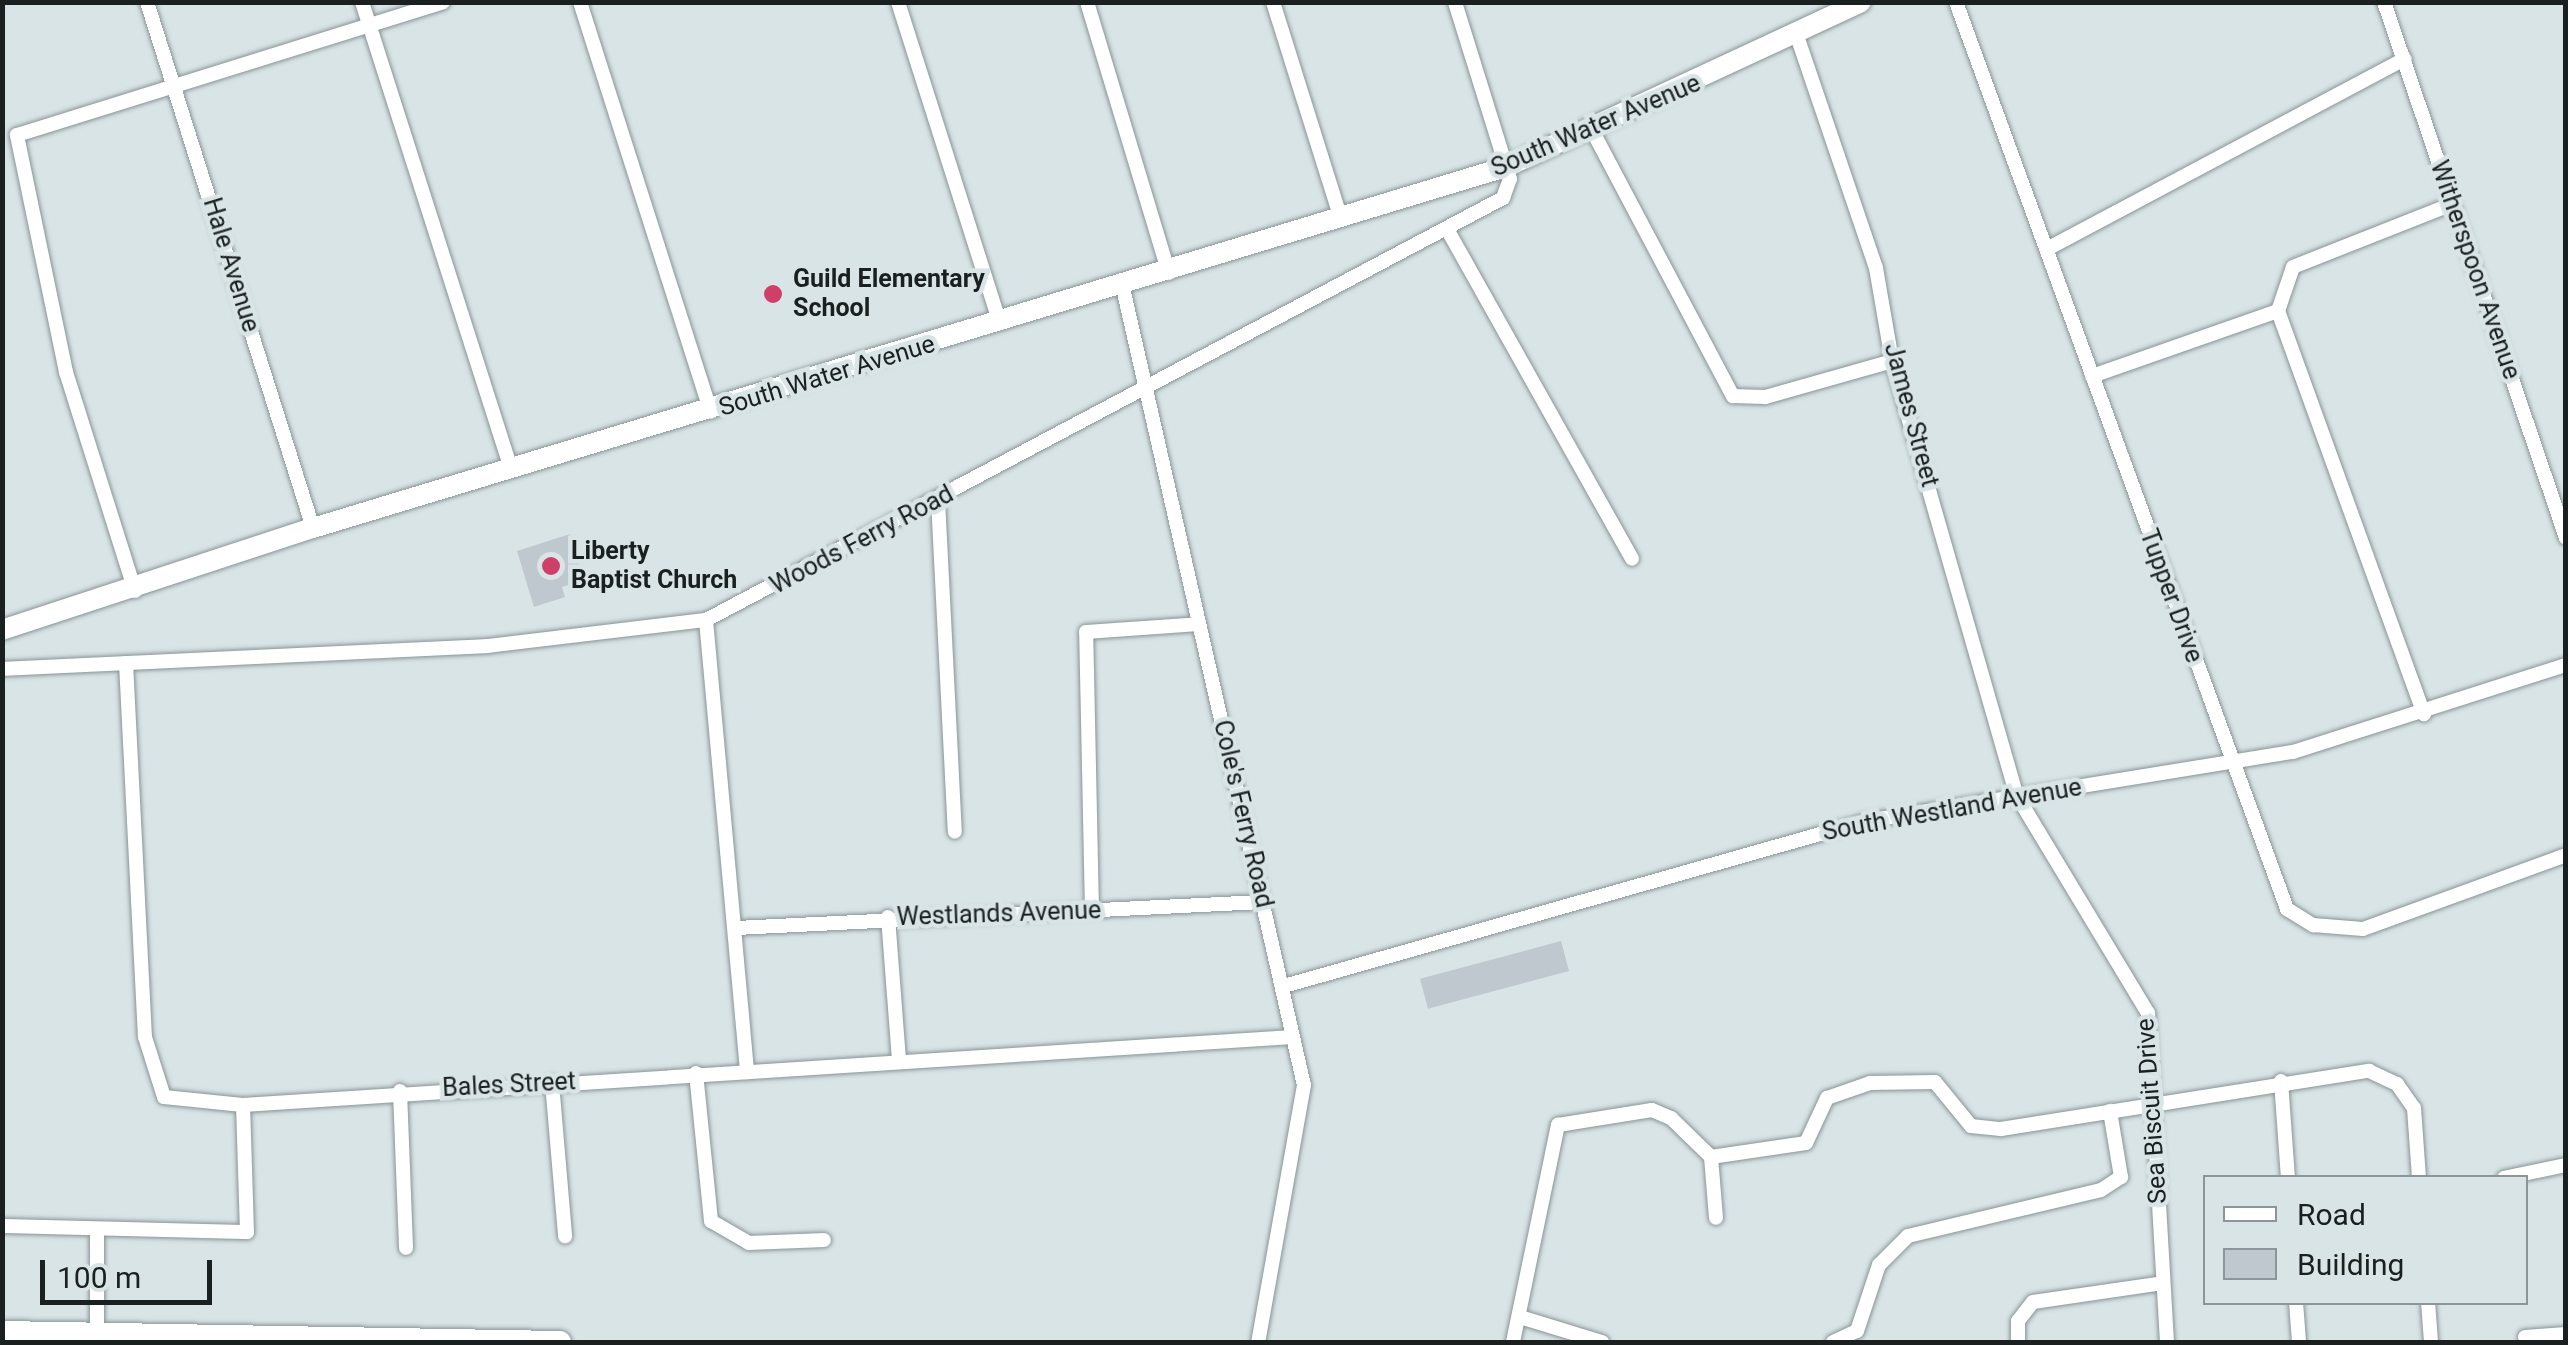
<!DOCTYPE html>
<html>
<head>
<meta charset="utf-8">
<style>
  body { margin:0 }
  #map { position:relative; width:2568px; height:1345px; overflow:hidden; background:#d8e4e6; font-family:Roboto,sans-serif }
  div>[style] { position:absolute }
  [style*='--x'] { left:calc(var(--x)*1px); top:calc(var(--y)*1px); width:calc(var(--w)*1px); rotate:calc(var(--a)*1deg) }
  .building>* { inset:0; background:#c0c8cf; transform-origin:0 0 }
  .roads { filter:drop-shadow(0 0 2px #899496) drop-shadow(0 0 2px #899496) }
  .minor>* { height:14px; margin:-7px; padding:0 7px; transform-origin:7px; border-radius:7px; background:#fff }
  .secondary>* { height:20px; margin:-10px; padding:0 10px; transform-origin:10px; border-radius:10px; background:#fff }
  .trunk>* { height:22px; margin:-11px; padding:0 11px; transform-origin:11px; border-radius:11px; background:#fff }
  .dots>* { width:28px; height:28px; translate:-50% -50%; box-sizing:border-box; border:5px solid #d8e4e6; border-radius:50% }
  span { translate:-50% -50%; white-space:nowrap; text-align:center; line-height:1.15; -webkit-text-stroke:9px #d8e4e6; paint-order:stroke }
  .street-label { font-size:25px; color:#1a1f20 }
  .poi-label { font-size:25px; color:#1a1f20; font-weight:700 }
  .left { translate:0 -50%; text-align:left }
  .frame { position:absolute; inset:0; border:5px solid #1a1f20; pointer-events:none }
  .legend { position:absolute; left:2203px; top:1175px; width:325px; height:130px; box-sizing:border-box; background:#d8e4e6; border:2px solid #8c9597; margin:0; padding:12px 18px; list-style:none; font-size:30px; color:#1a1f20 }
  .legend li { display:flex; align-items:center; gap:20px; height:50px }
  .legend b { width:50px; border:2px solid #8c9597 }
  .scale { position:absolute; left:40px; top:1260px; width:172px; height:45px; box-sizing:border-box; border:5px solid #1a1f20; border-top:0; padding-left:12px; font-size:30px; line-height:35px; white-space:nowrap; color:#1a1f20; -webkit-text-stroke:8px #d8e4e6; paint-order:stroke }
</style>
</head>
<body>
<div id="map">
  <div class="building">
    <i style="clip-path:polygon(570px 534px,584px 580px,562px 587px,565px 597px,534px 607px,517px 551px)"></i>
    <i style="left:1561px;top:941px;width:31px;height:146px;rotate:75deg"></i>
  </div>
  <div class="roads">
    <div class="minor">
      <i style="--x:147;--y:2;--w:552;--a:72.48"></i>
      <i style="--x:362;--y:2;--w:490;--a:72.3"></i>
      <i style="--x:580;--y:2;--w:430;--a:72.3"></i>
      <i style="--x:898;--y:2;--w:337;--a:72.4"></i>
      <i style="--x:1087;--y:2;--w:283;--a:73.2"></i>
      <i style="--x:1273;--y:2;--w:227;--a:72.6"></i>
      <i style="--x:1956;--y:2;--w:966;--a:69.95"></i>
      <i style="--x:2287;--y:909;--w:31;--a:32"></i>
      <i style="--x:2313;--y:925;--w:50;--a:4.6"></i>
      <i style="--x:2363;--y:929;--w:216;--a:-20"></i>
      <i style="--x:2384;--y:2;--w:566;--a:71.24"></i>
      <i style="--x:1797;--y:36;--w:245;--a:71.2"></i>
      <i style="--x:1876;--y:268;--w:94;--a:80.2"></i>
      <i style="--x:1892;--y:361;--w:453;--a:74"></i>
      <i style="--x:2017;--y:796;--w:253;--a:58.9"></i>
      <i style="--x:2148;--y:1013;--w:330;--a:86.7"></i>
      <i style="--x:1593;--y:132;--w:299;--a:62.1"></i>
      <i style="--x:1733;--y:396;--w:32;--a:2"></i>
      <i style="--x:1765;--y:397;--w:132;--a:-15.8"></i>
      <i style="--x:1447;--y:229;--w:378;--a:60.7"></i>
      <i style="--x:2047;--y:249;--w:405;--a:-28"></i>
      <i style="--x:1123;--y:288;--w:817;--a:77.21"></i>
      <i style="--x:1304;--y:1085;--w:261;--a:100.1"></i>
      <i style="--x:2278;--y:311;--w:429;--a:70.1"></i>
      <i style="--x:2278;--y:311;--w:46;--a:-71.2"></i>
      <i style="--x:2293;--y:267;--w:171;--a:-21.6"></i>
      <i style="--x:2092;--y:376;--w:197;--a:-19.3"></i>
      <i style="--x:938;--y:500;--w:332;--a:87.1"></i>
      <i style="--x:135;--y:591;--w:230;--a:-107.5"></i>
      <i style="--x:66;--y:372;--w:242;--a:-101.7"></i>
      <i style="--x:17;--y:135;--w:446;--a:-17.3"></i>
      <i style="--x:706;--y:620;--w:454;--a:84.8"></i>
      <i style="--x:126;--y:663;--w:374;--a:87.1"></i>
      <i style="--x:145;--y:1037;--w:63;--a:72.4"></i>
      <i style="--x:164;--y:1097;--w:79;--a:5.8"></i>
      <i style="--x:243;--y:1105;--w:1052;--a:-3.71"></i>
      <i style="--x:2;--y:669;--w:486;--a:-2.7"></i>
      <i style="--x:487;--y:646;--w:221;--a:-6.8"></i>
      <i style="--x:706;--y:620;--w:902;--a:-27.9"></i>
      <i style="--x:1503;--y:198;--w:20;--a:-70"></i>
      <i style="--x:1510;--y:179;--w:185;--a:-107.3"></i>
      <i style="--x:1092;--y:911;--w:279;--a:-91.2"></i>
      <i style="--x:1086;--y:632;--w:113;--a:-4"></i>
      <i style="--x:888;--y:917;--w:144;--a:85.6"></i>
      <i style="--x:736;--y:928;--w:527;--a:-2.83"></i>
      <i style="--x:1284;--y:986;--w:605;--a:-15.83"></i>
      <i style="--x:1866;--y:821;--w:433;--a:-9.2"></i>
      <i style="--x:2293;--y:752;--w:287;--a:-17.7"></i>
      <i style="--x:696;--y:1073;--w:149;--a:84.2"></i>
      <i style="--x:711;--y:1221;--w:44;--a:30.1"></i>
      <i style="--x:749;--y:1243;--w:75;--a:-2.3"></i>
      <i style="--x:2281;--y:1081;--w:97;--a:85.9"></i>
      <i style="--x:552;--y:1083;--w:154;--a:85.1"></i>
      <i style="--x:400;--y:1091;--w:157;--a:87.8"></i>
      <i style="--x:1711;--y:1157;--w:61;--a:85.3"></i>
      <i style="--x:2504;--y:1178;--w:63;--a:-11.8"></i>
      <i style="--x:2;--y:1226;--w:245;--a:1.4"></i>
      <i style="--x:247;--y:1232;--w:127;--a:-91.8"></i>
      <i style="--x:2296;--y:1302;--w:40;--a:85.7"></i>
      <i style="--x:2428;--y:1302;--w:40;--a:85.7"></i>
      <i style="--x:1520;--y:1317;--w:86;--a:17"></i>
      <i style="--x:97;--y:1334;--w:104;--a:-90"></i>
      <i style="--x:2525;--y:1337;--w:41;--a:-4.2"></i>
      <i style="--x:1513;--y:1342;--w:222;--a:-78.3"></i>
      <i style="--x:1558;--y:1125;--w:95;--a:-9.1"></i>
      <i style="--x:1652;--y:1110;--w:21;--a:23"></i>
      <i style="--x:1671;--y:1118;--w:56;--a:44.3"></i>
      <i style="--x:1711;--y:1157;--w:96;--a:-8.4"></i>
      <i style="--x:1806;--y:1143;--w:50;--a:-65"></i>
      <i style="--x:1827;--y:1098;--w:46;--a:-19.2"></i>
      <i style="--x:1870;--y:1083;--w:65;--a:-0.9"></i>
      <i style="--x:1935;--y:1082;--w:57;--a:50.7"></i>
      <i style="--x:1971;--y:1126;--w:30;--a:6"></i>
      <i style="--x:2001;--y:1129;--w:373;--a:-9"></i>
      <i style="--x:2369;--y:1071;--w:31;--a:25"></i>
      <i style="--x:2397;--y:1084;--w:29;--a:55"></i>
      <i style="--x:2414;--y:1108;--w:70;--a:85.9"></i>
      <i style="--x:1833;--y:1342;--w:26;--a:-25"></i>
      <i style="--x:1857;--y:1331;--w:70;--a:-71.6"></i>
      <i style="--x:1879;--y:1265;--w:41;--a:-45"></i>
      <i style="--x:1908;--y:1236;--w:198;--a:-13.4"></i>
      <i style="--x:2101;--y:1190;--w:24;--a:-33"></i>
      <i style="--x:2121;--y:1177;--w:67;--a:-99.5"></i>
      <i style="--x:2018;--y:1342;--w:21;--a:-90"></i>
      <i style="--x:2018;--y:1321;--w:24;--a:-52"></i>
      <i style="--x:2033;--y:1302;--w:131;--a:-8.3"></i>
    </div>
    <div class="secondary">
      <i style="--x:2;--y:630;--w:327;--a:-18.2"></i>
      <i style="--x:313;--y:528;--w:1246;--a:-16.84"></i>
      <i style="--x:1506;--y:167;--w:391;--a:-24.9"></i>
    </div>
    <div class="trunk">
      <i style="--x:2;--y:1332;--w:558;--a:1.03"></i>
    </div>
  </div>
  <div class="dots">
    <i style="left:773px;top:294px;background:#ce4069"></i>
    <i style="left:551px;top:566px;background:#ce4069"></i>
  </div>
  <div class="street-label">
    <span style="left:1596px;top:126px;rotate:-23deg">South Water Avenue</span>
    <span style="left:231px;top:265px;rotate:73deg">Hale Avenue</span>
    <span style="left:2475px;top:270px;rotate:71deg">Witherspoon Avenue</span>
    <span style="left:827px;top:376px;rotate:-17deg">South Water Avenue</span>
    <span style="left:1911px;top:415px;rotate:75deg">James Street</span>
    <span style="left:862px;top:540px;rotate:-28deg">Woods Ferry Road</span>
    <span style="left:2171px;top:596px;rotate:70deg">Tupper Drive</span>
    <span style="left:1952px;top:810px;rotate:-10deg">South Westland Avenue</span>
    <span style="left:1243px;top:814px;rotate:77deg">Cole's Ferry Road</span>
    <span style="left:999px;top:914px;rotate:-2deg">Westlands Avenue</span>
    <span style="left:509px;top:1085px;rotate:-3deg">Bales Street</span>
    <span style="left:2152px;top:1111px;rotate:-94deg">Sea Biscuit Drive</span>
  </div>
  <div class="poi-label">
    <span class="left" style="left:793px;top:294px">Guild Elementary<br>School</span>
    <span class="left" style="left:571px;top:566px">Liberty<br>Baptist Church</span>
  </div>
  <div class="frame"></div>
  <ul class="legend">
  <li><b style="height:12px;background:#fff"></b>Road</li>
  <li><b style="height:28px;background:#c0c8cf"></b>Building</li>
  </ul>
  <div class="scale">100 m</div>
</div>
</body>
</html>
